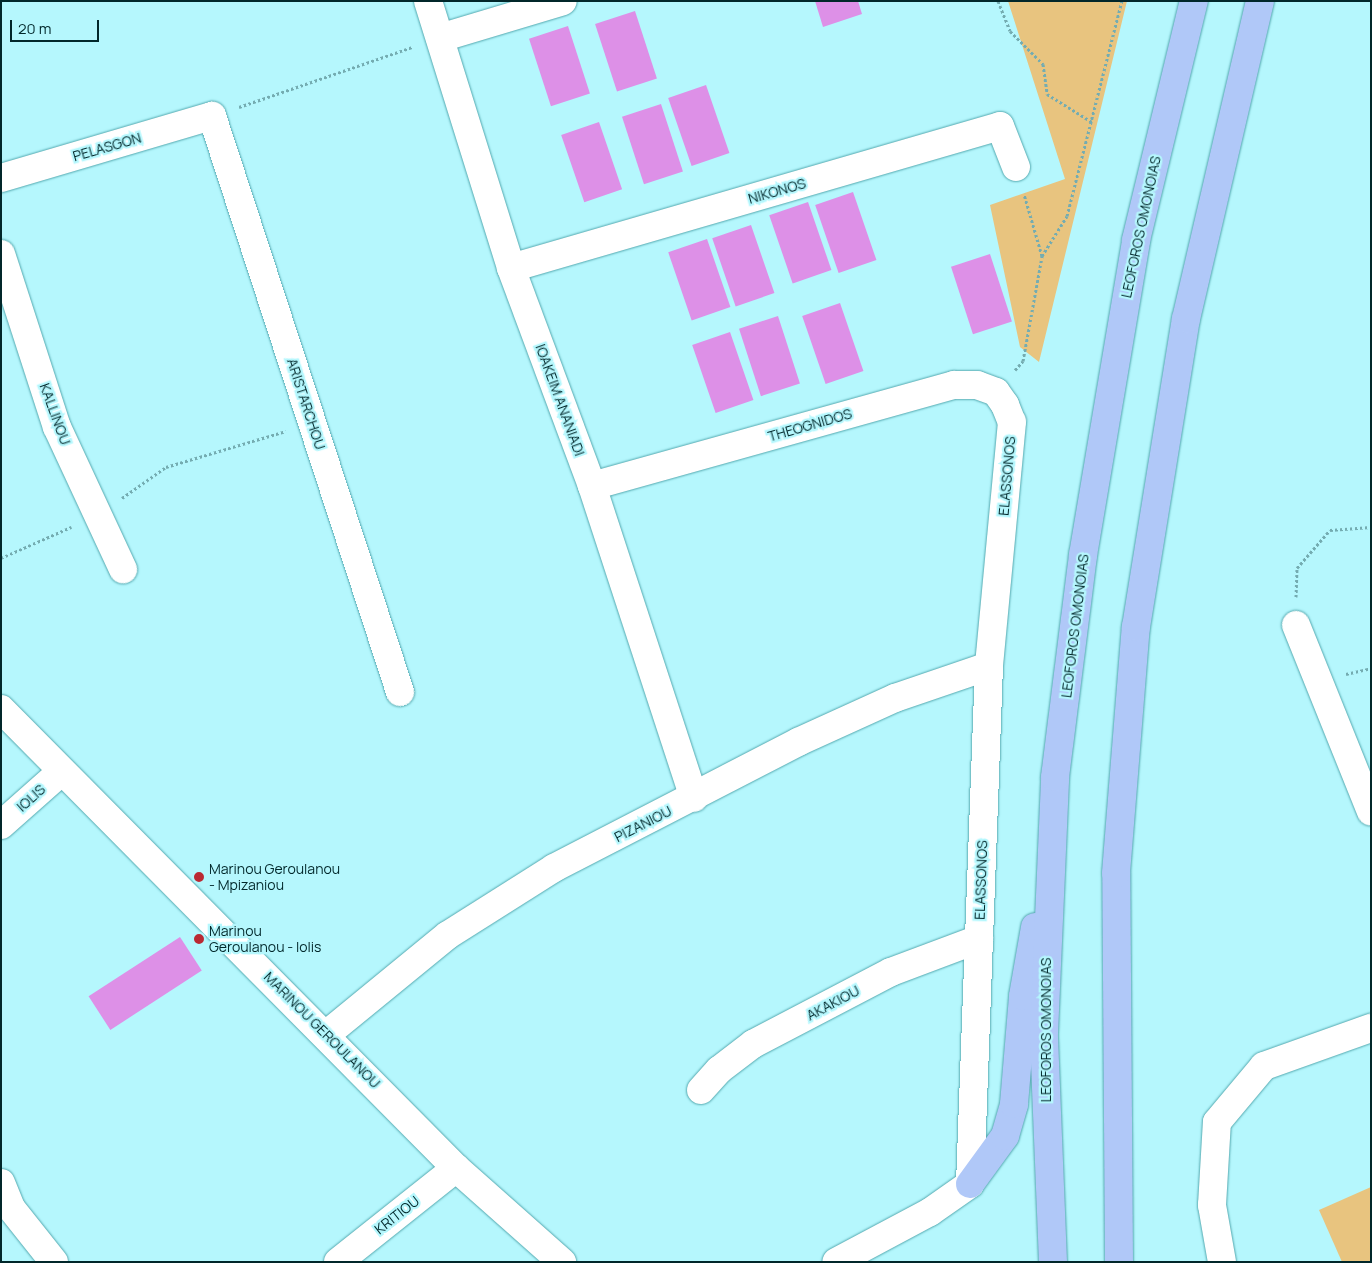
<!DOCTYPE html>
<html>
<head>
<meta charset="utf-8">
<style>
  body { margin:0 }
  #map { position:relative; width:1372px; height:1263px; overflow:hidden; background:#b5f7fd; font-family:Manrope,sans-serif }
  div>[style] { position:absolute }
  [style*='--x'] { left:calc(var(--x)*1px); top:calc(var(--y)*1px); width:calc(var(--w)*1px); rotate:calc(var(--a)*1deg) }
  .green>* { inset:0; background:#e8c47f }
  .building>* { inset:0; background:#dd90e7; transform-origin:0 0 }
  .path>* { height:3px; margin-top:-1.5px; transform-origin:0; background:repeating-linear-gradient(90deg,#74acb1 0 2.5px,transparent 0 5px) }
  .roads { filter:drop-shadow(0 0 1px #53a8af) drop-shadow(0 0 1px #53a8af) }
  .minor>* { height:28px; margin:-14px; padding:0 14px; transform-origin:14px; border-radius:14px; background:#fff }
  .major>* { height:28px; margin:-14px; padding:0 14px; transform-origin:14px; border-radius:14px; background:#b0c8f8 }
  .dots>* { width:14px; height:14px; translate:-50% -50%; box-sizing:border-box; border:2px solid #b5f7fd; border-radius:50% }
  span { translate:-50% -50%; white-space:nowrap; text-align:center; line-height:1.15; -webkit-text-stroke:4.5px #b5f7fd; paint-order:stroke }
  .street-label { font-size:14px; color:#01272a }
  .poi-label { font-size:14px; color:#01272a }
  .left { translate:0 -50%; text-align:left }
  .frame { position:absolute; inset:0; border:2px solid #01272a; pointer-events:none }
  .scale { position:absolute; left:10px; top:20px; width:89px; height:22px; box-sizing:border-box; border:2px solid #01272a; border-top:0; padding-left:6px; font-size:15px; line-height:18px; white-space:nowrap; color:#01272a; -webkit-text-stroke:4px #b5f7fd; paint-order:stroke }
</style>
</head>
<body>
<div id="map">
  <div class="green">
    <i style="clip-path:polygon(1008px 1px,1127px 1px,1039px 362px,1020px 347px,990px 205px,1065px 179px)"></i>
    <i style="clip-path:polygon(1371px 1187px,1371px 1262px,1342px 1262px,1319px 1210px)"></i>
  </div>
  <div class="building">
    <i style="clip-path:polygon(815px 1px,858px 1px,862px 14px,823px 27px)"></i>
    <i style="left:635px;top:11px;width:71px;height:42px;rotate:72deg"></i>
    <i style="left:568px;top:26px;width:71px;height:41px;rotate:72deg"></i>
    <i style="left:706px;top:85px;width:72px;height:40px;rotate:71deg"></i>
    <i style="left:661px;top:104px;width:71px;height:41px;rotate:72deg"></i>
    <i style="left:599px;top:122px;width:71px;height:40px;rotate:71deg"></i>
    <i style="left:853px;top:192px;width:72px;height:40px;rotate:71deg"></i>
    <i style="left:808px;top:202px;width:72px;height:41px;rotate:71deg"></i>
    <i style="left:751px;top:225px;width:72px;height:41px;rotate:71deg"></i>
    <i style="left:707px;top:239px;width:72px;height:41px;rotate:71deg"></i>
    <i style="left:990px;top:254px;width:71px;height:41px;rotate:72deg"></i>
    <i style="left:840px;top:303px;width:72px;height:40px;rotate:71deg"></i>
    <i style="left:778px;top:316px;width:71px;height:41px;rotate:72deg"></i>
    <i style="left:730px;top:332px;width:72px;height:40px;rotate:71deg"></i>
    <i style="left:180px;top:937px;width:40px;height:109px;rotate:57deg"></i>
  </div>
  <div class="path">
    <i style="--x:998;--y:1;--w:32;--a:68"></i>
    <i style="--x:1010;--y:31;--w:47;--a:45"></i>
    <i style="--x:1043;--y:64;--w:30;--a:82"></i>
    <i style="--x:1047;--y:94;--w:53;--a:31.9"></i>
    <i style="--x:239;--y:107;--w:183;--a:-19.1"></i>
    <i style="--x:1042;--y:256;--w:47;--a:-58"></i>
    <i style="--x:1067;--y:216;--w:222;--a:-75.7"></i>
    <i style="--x:1015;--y:370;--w:12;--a:-48"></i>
    <i style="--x:1023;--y:361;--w:107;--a:-79.7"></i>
    <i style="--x:1042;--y:256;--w:65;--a:-106.2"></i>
    <i style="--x:122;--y:498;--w:54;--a:-35.2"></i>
    <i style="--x:166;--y:467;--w:125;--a:-16.7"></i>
    <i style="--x:1;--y:558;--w:77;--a:-23.9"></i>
    <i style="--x:1296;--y:597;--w:29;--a:-88"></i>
    <i style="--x:1297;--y:568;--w:50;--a:-49"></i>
    <i style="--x:1330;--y:530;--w:41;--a:-4.2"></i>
    <i style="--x:1346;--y:674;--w:26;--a:-13"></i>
  </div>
  <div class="roads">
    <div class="minor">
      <i style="--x:428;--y:1;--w:280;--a:72.7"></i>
      <i style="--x:511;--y:268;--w:233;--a:69.6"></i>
      <i style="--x:592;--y:486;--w:328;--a:71.9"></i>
      <i style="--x:440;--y:38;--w:128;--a:-16.7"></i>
      <i style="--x:1;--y:178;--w:220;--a:-16.4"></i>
      <i style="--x:212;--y:116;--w:606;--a:71.92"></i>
      <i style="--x:1;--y:254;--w:182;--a:72.1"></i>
      <i style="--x:57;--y:427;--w:157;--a:65.1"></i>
      <i style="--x:511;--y:268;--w:509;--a:-16.19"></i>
      <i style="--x:1000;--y:126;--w:44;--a:68.7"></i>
      <i style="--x:592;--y:486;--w:376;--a:-15.6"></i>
      <i style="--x:954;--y:385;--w:23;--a:0"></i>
      <i style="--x:977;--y:385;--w:20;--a:20"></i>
      <i style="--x:996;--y:392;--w:16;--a:55"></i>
      <i style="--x:1005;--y:405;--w:18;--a:68"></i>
      <i style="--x:1012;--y:422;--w:245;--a:95.4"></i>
      <i style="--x:989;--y:666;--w:518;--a:92.1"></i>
      <i style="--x:970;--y:1184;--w:49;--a:145"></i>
      <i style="--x:930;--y:1212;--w:106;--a:152"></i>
      <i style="--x:1296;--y:625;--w:201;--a:68.1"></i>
      <i style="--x:1;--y:709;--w:646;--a:45.25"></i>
      <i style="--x:456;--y:1168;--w:142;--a:41.6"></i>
      <i style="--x:1;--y:825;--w:81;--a:-41.5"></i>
      <i style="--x:327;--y:1034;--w:156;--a:-39.3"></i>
      <i style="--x:448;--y:935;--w:125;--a:-32.3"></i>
      <i style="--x:554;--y:868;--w:275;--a:-27.3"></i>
      <i style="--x:798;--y:742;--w:107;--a:-24.4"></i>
      <i style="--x:895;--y:698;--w:99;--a:-18.8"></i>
      <i style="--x:701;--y:1090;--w:27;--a:-48"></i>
      <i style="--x:719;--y:1070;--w:43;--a:-37.4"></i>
      <i style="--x:753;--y:1044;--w:156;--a:-27.6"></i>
      <i style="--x:891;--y:972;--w:94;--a:-20.6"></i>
      <i style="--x:1;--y:1183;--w:27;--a:68"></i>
      <i style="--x:11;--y:1208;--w:69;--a:51.5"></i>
      <i style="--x:338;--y:1262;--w:151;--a:-38.5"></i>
      <i style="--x:1222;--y:1262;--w:58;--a:-100"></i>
      <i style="--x:1212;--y:1205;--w:83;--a:-86.6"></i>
      <i style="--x:1217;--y:1122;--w:73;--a:-50"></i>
      <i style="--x:1264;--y:1066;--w:114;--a:-19.6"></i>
    </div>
    <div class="major">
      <i style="--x:970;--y:1184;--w:59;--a:-53.9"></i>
      <i style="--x:1005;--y:1136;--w:33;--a:-74"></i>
      <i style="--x:1014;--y:1104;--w:108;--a:-85.2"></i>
      <i style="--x:1023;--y:996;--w:70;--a:-80.1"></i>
      <i style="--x:1053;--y:1262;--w:229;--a:-92.3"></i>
      <i style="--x:1044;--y:1033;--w:256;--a:-87.5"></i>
      <i style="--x:1055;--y:777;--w:224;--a:-82.8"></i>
      <i style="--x:1083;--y:555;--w:319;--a:-80.4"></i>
      <i style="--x:1136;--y:240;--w:246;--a:-76.4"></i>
      <i style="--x:1119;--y:1262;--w:389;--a:-90.4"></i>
      <i style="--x:1116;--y:873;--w:247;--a:-85.4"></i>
      <i style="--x:1136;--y:627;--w:312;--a:-80.8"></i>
      <i style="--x:1186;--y:319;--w:326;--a:-76.9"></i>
    </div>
  </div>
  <div class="dots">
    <i style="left:199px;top:877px;background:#ba2933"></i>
    <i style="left:199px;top:939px;background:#ba2933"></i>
  </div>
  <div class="street-label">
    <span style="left:107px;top:147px;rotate:-16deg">PELASGON</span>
    <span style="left:777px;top:191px;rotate:-16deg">NIKONOS</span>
    <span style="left:1141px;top:227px;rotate:-78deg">LEOFOROS OMONOIAS</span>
    <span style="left:560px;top:400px;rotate:70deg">IOAKEIM ANANIADI</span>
    <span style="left:306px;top:404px;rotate:72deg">ARISTARCHOU</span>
    <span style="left:55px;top:414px;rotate:70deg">KALLINOU</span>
    <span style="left:810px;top:425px;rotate:-16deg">THEOGNIDOS</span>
    <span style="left:1007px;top:476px;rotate:-85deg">ELASSONOS</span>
    <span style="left:1075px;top:626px;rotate:-83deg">LEOFOROS OMONOIAS</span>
    <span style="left:31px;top:798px;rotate:-42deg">IOLIS</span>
    <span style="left:643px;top:824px;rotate:-27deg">PIZANIOU</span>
    <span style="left:981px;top:880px;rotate:-88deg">ELASSONOS</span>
    <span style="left:833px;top:1003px;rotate:-28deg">AKAKIOU</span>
    <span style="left:322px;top:1030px;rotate:45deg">MARINOU GEROULANOU</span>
    <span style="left:1046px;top:1030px;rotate:-90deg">LEOFOROS OMONOIAS</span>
    <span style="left:397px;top:1215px;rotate:-38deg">KRITIOU</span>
  </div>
  <div class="poi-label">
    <span class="left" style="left:209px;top:877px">Marinou Geroulanou<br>- Mpizaniou</span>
    <span class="left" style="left:209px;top:939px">Marinou<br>Geroulanou - Iolis</span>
  </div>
  <div class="frame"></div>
  <div class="scale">20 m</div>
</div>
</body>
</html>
